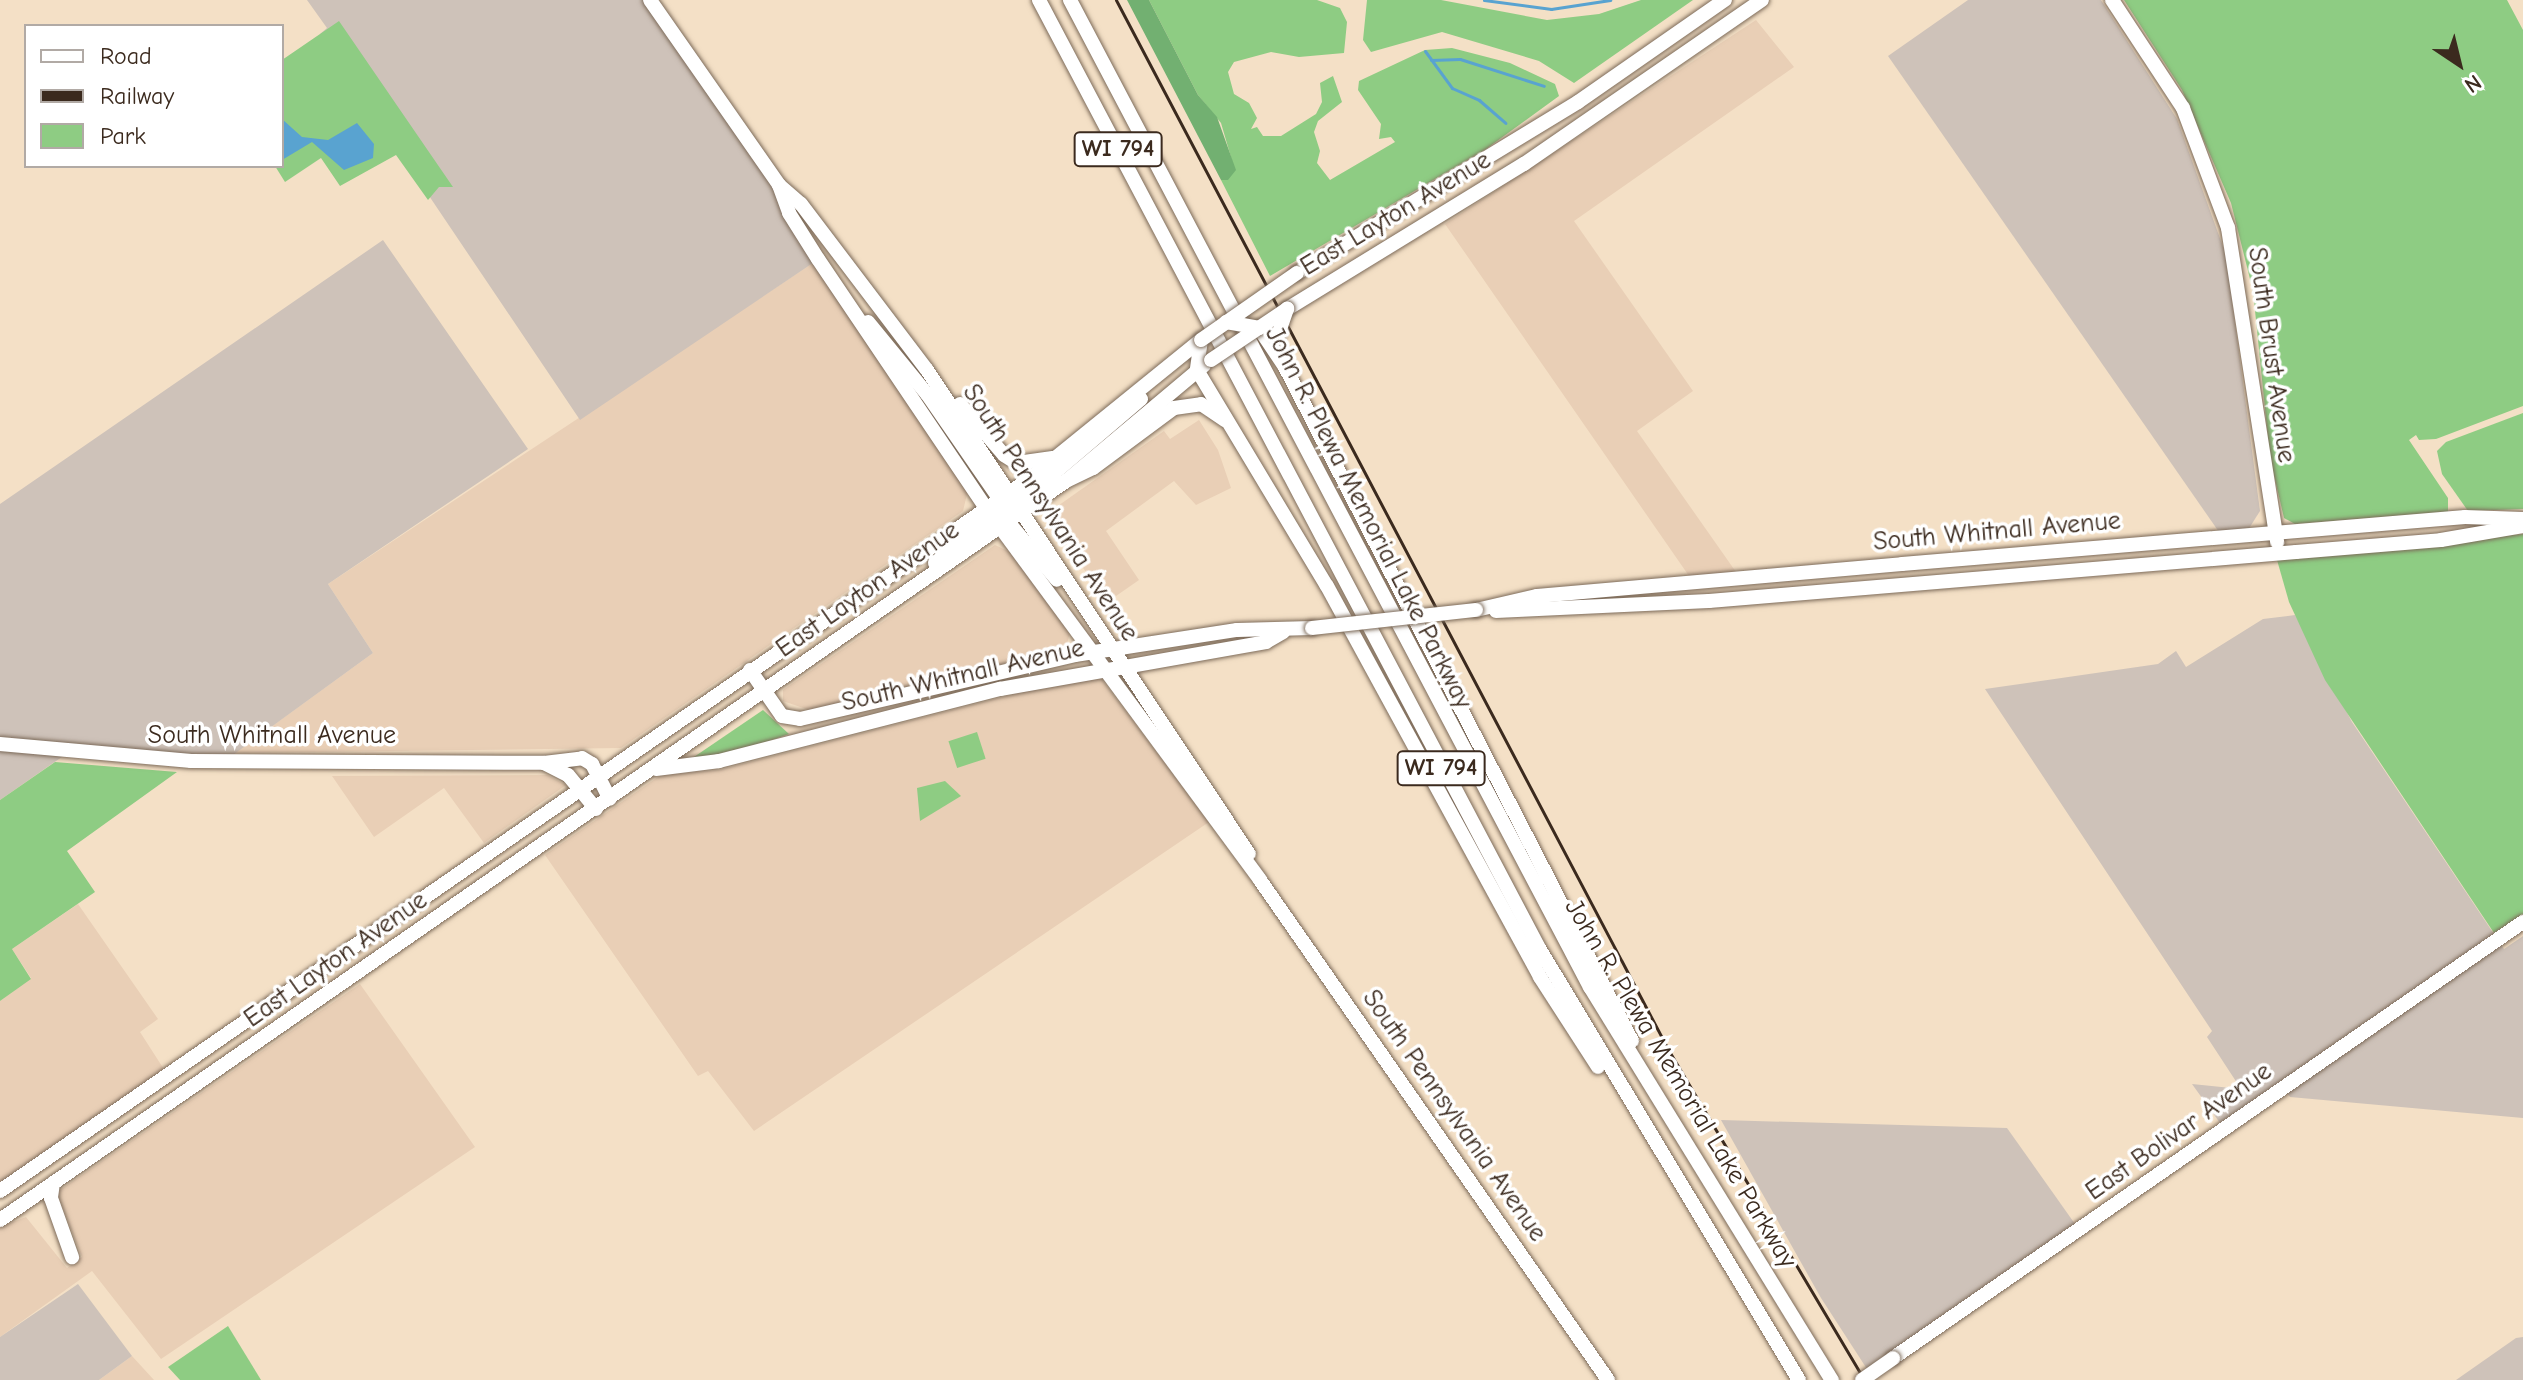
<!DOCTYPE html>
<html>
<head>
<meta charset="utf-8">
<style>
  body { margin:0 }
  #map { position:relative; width:2523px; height:1380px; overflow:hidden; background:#f4e0c6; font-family:"Comic Neue",sans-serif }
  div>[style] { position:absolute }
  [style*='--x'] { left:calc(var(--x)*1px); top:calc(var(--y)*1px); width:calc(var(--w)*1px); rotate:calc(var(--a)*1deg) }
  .built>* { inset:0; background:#e9cfb6 }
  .industrial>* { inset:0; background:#cec2b9 }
  .green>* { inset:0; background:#8ecc83; transform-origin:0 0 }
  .forest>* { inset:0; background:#72b071 }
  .water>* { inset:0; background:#59a3d0 }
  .stream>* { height:3px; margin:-1.5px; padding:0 1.5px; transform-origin:1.5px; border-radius:1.5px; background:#59a3d0 }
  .roads { filter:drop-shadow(0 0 2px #7c6a59) drop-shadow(0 0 2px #7c6a59) }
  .secondary>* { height:14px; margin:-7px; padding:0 7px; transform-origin:7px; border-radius:7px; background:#fff }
  .primary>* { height:14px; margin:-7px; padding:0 7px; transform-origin:7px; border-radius:7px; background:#fff }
  .rail>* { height:3px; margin:-1.5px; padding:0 1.5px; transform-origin:1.5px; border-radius:1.5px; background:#3b2a1e }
  .bridges { filter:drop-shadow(0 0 2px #7c6a59) drop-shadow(0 0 2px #7c6a59) }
  .secondary-bridge>* { height:14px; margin:-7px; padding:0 7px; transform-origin:7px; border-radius:7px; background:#fff }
  .primary-bridge>* { height:14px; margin:-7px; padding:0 7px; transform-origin:7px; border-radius:7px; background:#fff }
  span { translate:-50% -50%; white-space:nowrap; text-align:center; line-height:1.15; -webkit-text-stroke:7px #fff; paint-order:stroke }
  .shield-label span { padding:2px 6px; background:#fff; border:2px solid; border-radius:6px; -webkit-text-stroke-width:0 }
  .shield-label { font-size:24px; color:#3b2a1e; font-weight:700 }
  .street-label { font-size:26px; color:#3b2a1e }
  .legend { position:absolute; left:24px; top:24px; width:260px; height:144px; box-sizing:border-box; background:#fff; border:2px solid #b1aaa5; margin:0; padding:10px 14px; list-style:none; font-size:24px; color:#3b2a1e }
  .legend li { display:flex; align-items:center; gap:16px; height:40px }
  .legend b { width:40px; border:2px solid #b1aaa5 }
  .north { position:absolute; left:2419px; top:24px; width:80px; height:80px; -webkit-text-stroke:6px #fff; paint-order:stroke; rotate:145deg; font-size:22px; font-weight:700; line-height:32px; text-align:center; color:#3b2a1e }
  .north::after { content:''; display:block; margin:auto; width:28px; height:36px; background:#3b2a1e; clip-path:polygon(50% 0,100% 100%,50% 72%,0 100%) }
</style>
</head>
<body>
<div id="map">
  <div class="built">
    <i style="clip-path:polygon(1756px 20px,1794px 67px,1574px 221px,1693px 391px,1637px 431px,1736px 572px,1689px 576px,1445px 224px)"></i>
    <i style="clip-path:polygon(813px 263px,968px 490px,963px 511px,621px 748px,235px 753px,373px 653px,328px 584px)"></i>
    <i style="clip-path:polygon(1199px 420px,1218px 450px,1231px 488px,1196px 505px,1174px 481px,1106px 531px,1139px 580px,1116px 596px,1096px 586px,1045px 515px,1164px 431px,1170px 439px)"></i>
    <i style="clip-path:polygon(995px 545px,1010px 552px,1070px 632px,1066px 649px,809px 710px,783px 701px,783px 690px)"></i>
    <i style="clip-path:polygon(1100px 677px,1209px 822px,754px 1131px,708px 1071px,698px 1076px,545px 855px,661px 775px,719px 770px,1049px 685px)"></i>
    <i style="clip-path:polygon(547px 775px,566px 785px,484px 843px,444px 788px,374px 837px,332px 776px)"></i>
    <i style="clip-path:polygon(78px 904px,158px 1019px,140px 1032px,167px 1074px,0 1191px,0 1001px,31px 978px,12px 949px)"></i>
    <i style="clip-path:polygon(360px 984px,475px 1147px,161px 1359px,92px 1271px,0 1337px,0 1227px,26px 1217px,67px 1268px,82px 1257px,58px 1196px,60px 1190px)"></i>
    <i style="clip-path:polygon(132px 1356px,154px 1380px,99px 1380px)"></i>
  </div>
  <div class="industrial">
    <i style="clip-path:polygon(307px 0,650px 0,779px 185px,813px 263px,580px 420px,320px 34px,327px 28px)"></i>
    <i style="clip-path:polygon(1968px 0,2101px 0,2177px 119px,2226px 255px,2260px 511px,2248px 530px,2219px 532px,1888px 56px)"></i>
    <i style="clip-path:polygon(383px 240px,528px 449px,328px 584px,373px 653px,226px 760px,69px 752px,0 800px,0 504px)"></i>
    <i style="clip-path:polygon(2295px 615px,2352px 722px,2504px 949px,2523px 936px,2523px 1118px,2290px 1097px,2280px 1083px,2220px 1123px,2192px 1084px,2241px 1089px,2207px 1037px,2212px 1031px,1985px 689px,2158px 664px,2176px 651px,2186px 667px,2263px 619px)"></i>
    <i style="clip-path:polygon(1721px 1120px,2007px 1128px,2075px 1224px,1867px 1369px,1821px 1298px)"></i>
    <i style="clip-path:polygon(78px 1284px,132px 1356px,99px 1380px,0 1380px,0 1337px)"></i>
    <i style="clip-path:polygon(2523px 1337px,2523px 1380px,2456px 1380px,2516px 1338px)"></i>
  </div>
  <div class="green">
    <i style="clip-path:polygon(1149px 0,1317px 0,1340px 8px,1347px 22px,1344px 53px,1299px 57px,1271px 52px,1234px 62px,1228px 72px,1234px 94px,1249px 103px,1257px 118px,1251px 129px,1257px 127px,1263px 136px,1281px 136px,1316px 114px,1322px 102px,1320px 83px,1333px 76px,1342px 102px,1318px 121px,1314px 132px,1320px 151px,1317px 163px,1330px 180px,1395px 142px,1391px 137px,1379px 139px,1381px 124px,1358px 90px,1359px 81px,1425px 50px,1452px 48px,1510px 63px,1555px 84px,1559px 96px,1486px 149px,1270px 276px,1221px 180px,1233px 164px,1221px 123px,1198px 95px)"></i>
    <i style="clip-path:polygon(1367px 0,1441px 0,1547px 20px,1599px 14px,1641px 0,1693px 0,1574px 83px,1539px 61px,1442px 32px,1371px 52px,1363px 40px)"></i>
    <i style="clip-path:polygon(2124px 0,2507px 0,2523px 30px,2523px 406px,2436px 439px,2419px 440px,2416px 435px,2409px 440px,2448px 498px,2448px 512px,2295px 524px,2284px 518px,2270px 458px,2253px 291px,2231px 203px,2182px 90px)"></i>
    <i style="clip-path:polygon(339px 21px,453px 187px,439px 187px,428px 200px,396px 155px,340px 186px,321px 158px,285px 182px,275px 166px,282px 166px,282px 60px)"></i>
    <i style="clip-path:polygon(2523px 413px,2523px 509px,2468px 511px,2442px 474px,2437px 451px,2446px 442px)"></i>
    <i style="clip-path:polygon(2523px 534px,2523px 914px,2494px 933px,2325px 680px,2289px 602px,2277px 560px)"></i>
    <i style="clip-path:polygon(763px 710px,789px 734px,741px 751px,691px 759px)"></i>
    <i style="left:977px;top:732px;width:28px;height:30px;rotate:72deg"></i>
    <i style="clip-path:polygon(55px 762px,177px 772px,67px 851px,95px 892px,12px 949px,31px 979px,0 1001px,0 800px)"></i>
    <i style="clip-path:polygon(945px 781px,961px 796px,920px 821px,917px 788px)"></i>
    <i style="clip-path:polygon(228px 1326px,261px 1380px,180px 1380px,168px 1367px)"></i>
  </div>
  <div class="forest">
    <i style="clip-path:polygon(1127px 0,1149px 0,1198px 95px,1217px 117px,1236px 170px,1228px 180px,1221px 180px)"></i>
  </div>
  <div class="water">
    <i style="clip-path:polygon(282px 119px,302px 137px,328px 140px,357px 123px,374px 144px,373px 158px,344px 170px,312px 142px,282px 160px)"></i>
  </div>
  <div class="stream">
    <i style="--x:1484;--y:0;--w:68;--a:7.7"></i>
    <i style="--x:1551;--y:9;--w:60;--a:-8.7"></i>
    <i style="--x:1425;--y:51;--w:46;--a:53.9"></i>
    <i style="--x:1452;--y:88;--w:30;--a:24"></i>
    <i style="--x:1479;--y:100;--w:35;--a:41"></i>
    <i style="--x:1431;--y:60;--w:29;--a:-2"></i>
    <i style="--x:1460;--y:59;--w:88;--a:17.8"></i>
  </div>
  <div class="roads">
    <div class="secondary">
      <i style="--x:650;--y:0;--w:226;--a:55.1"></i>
      <i style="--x:779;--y:185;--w:29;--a:41"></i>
      <i style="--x:801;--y:204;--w:208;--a:52.8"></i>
      <i style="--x:927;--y:370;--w:581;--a:56.36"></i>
      <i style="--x:2112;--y:0;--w:129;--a:56.7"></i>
      <i style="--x:2183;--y:108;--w:128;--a:69.4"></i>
      <i style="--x:2228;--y:228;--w:318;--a:81.1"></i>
      <i style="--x:779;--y:185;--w:30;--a:70"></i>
      <i style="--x:789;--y:213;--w:54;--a:57.8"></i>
      <i style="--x:818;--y:259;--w:300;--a:56"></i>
      <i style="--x:986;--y:508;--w:462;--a:53.6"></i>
      <i style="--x:1260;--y:880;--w:609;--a:55.16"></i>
      <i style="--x:1297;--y:273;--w:329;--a:-31.3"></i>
      <i style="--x:1578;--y:102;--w:179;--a:-34.8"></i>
      <i style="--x:1287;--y:309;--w:278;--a:-31.5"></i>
      <i style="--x:1524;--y:164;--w:289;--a:-34.6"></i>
      <i style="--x:868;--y:322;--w:93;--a:50.7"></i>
      <i style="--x:927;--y:394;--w:134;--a:55.4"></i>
      <i style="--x:960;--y:404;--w:67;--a:49.2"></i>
      <i style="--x:1004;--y:455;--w:15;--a:32"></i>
      <i style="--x:1017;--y:463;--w:36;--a:-8"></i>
      <i style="--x:1011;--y:510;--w:171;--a:-40.5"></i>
      <i style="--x:1004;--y:517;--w:82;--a:49.9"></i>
      <i style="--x:935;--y:563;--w:83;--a:-38.7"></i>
      <i style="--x:1476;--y:610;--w:63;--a:-12.9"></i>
      <i style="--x:1537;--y:596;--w:366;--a:-5"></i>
      <i style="--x:1902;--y:564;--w:565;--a:-4.77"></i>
      <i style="--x:2465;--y:517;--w:58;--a:2"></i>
      <i style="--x:1496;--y:611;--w:213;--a:-2.7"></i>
      <i style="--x:1709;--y:601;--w:589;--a:-4.77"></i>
      <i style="--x:2296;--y:552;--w:145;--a:-4.7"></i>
      <i style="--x:2441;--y:540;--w:83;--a:-9.7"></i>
      <i style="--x:750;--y:670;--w:56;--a:55.2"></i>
      <i style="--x:782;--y:716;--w:18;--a:9"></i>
      <i style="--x:800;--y:719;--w:282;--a:-13.1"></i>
      <i style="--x:1075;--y:655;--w:164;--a:-8.8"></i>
      <i style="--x:1237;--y:630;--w:75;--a:-1.5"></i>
      <i style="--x:0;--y:744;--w:192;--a:5.1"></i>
      <i style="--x:191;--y:761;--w:353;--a:0.3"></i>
      <i style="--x:544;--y:763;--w:38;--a:-7"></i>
      <i style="--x:582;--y:758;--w:12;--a:31"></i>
      <i style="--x:592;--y:764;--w:39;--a:63"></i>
      <i style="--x:544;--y:763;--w:27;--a:27"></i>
      <i style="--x:568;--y:775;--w:44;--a:50.5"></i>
      <i style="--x:656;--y:769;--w:64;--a:-7.2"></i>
      <i style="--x:719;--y:761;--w:290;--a:-14.4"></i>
      <i style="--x:1000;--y:689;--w:270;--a:-10"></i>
      <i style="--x:1266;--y:642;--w:20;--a:-30"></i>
      <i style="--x:53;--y:1183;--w:15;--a:98"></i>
      <i style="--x:51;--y:1198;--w:63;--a:70.4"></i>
      <i style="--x:0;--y:1191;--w:1250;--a:-34.67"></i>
      <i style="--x:1028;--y:480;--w:223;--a:-39"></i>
      <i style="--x:0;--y:1220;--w:1297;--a:-34.73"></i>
      <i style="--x:1066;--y:481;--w:180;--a:-40"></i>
      <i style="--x:1893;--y:1358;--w:766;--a:-34.69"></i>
    </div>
    <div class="primary">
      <i style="--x:1039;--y:0;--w:1072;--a:62.19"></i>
      <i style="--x:1539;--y:948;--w:504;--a:58.96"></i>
      <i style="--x:1070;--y:0;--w:1116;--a:62.22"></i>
      <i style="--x:1590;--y:987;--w:462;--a:58.4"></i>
      <i style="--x:1259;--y:328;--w:47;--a:56.3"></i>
      <i style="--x:1285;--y:367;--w:758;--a:62.76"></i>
      <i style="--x:1201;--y:340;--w:30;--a:98"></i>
      <i style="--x:1197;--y:370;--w:252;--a:59"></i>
      <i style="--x:1327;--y:586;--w:445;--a:61.4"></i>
      <i style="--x:1540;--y:977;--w:107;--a:57.2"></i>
      <i style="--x:1066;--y:481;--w:30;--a:-26"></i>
      <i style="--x:1093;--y:468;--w:101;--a:-36.5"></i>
      <i style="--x:1174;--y:408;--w:27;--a:-8"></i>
      <i style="--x:1201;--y:404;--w:29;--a:34"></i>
    </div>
  </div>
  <div class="rail">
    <i style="--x:1116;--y:0;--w:1188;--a:62.25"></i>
    <i style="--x:1669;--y:1051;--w:382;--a:59.3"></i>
  </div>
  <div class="bridges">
    <div class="secondary-bridge">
      <i style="--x:1201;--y:340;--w:117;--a:-34.9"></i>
      <i style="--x:1211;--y:360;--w:92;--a:-33.9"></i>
      <i style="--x:1312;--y:628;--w:165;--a:-6.3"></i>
      <i style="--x:1862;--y:1380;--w:38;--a:-35"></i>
    </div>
    <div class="primary-bridge">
      <i style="--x:1226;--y:322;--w:34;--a:10"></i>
      <i style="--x:1278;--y:335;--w:28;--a:-71"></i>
    </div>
  </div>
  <div class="shield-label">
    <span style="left:1118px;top:149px">WI 794</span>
    <span style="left:1441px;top:768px">WI 794</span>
  </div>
  <div class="street-label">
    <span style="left:1396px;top:214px;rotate:-31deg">East Layton Avenue</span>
    <span style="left:2271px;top:355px;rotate:82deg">South Brust Avenue</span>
    <span style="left:1050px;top:513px;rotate:57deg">South Pennsylvania Avenue</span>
    <span style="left:1368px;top:518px;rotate:63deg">John R. Plewa Memorial Lake Parkway</span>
    <span style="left:1997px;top:532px;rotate:-5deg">South Whitnall Avenue</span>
    <span style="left:868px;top:590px;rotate:-35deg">East Layton Avenue</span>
    <span style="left:963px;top:676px;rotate:-13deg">South Whitnall Avenue</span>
    <span style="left:272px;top:736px">South Whitnall Avenue</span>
    <span style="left:336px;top:960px;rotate:-35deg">East Layton Avenue</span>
    <span style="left:1680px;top:1084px;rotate:59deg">John R. Plewa Memorial Lake Parkway</span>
    <span style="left:1454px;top:1116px;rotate:55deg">South Pennsylvania Avenue</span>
    <span style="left:2179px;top:1132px;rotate:-35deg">East Bolivar Avenue</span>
  </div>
  <ul class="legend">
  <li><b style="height:10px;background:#fff"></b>Road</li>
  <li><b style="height:10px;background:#3b2a1e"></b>Railway</li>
  <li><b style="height:22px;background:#8ecc83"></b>Park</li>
  </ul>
  <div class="north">N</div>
</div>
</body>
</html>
